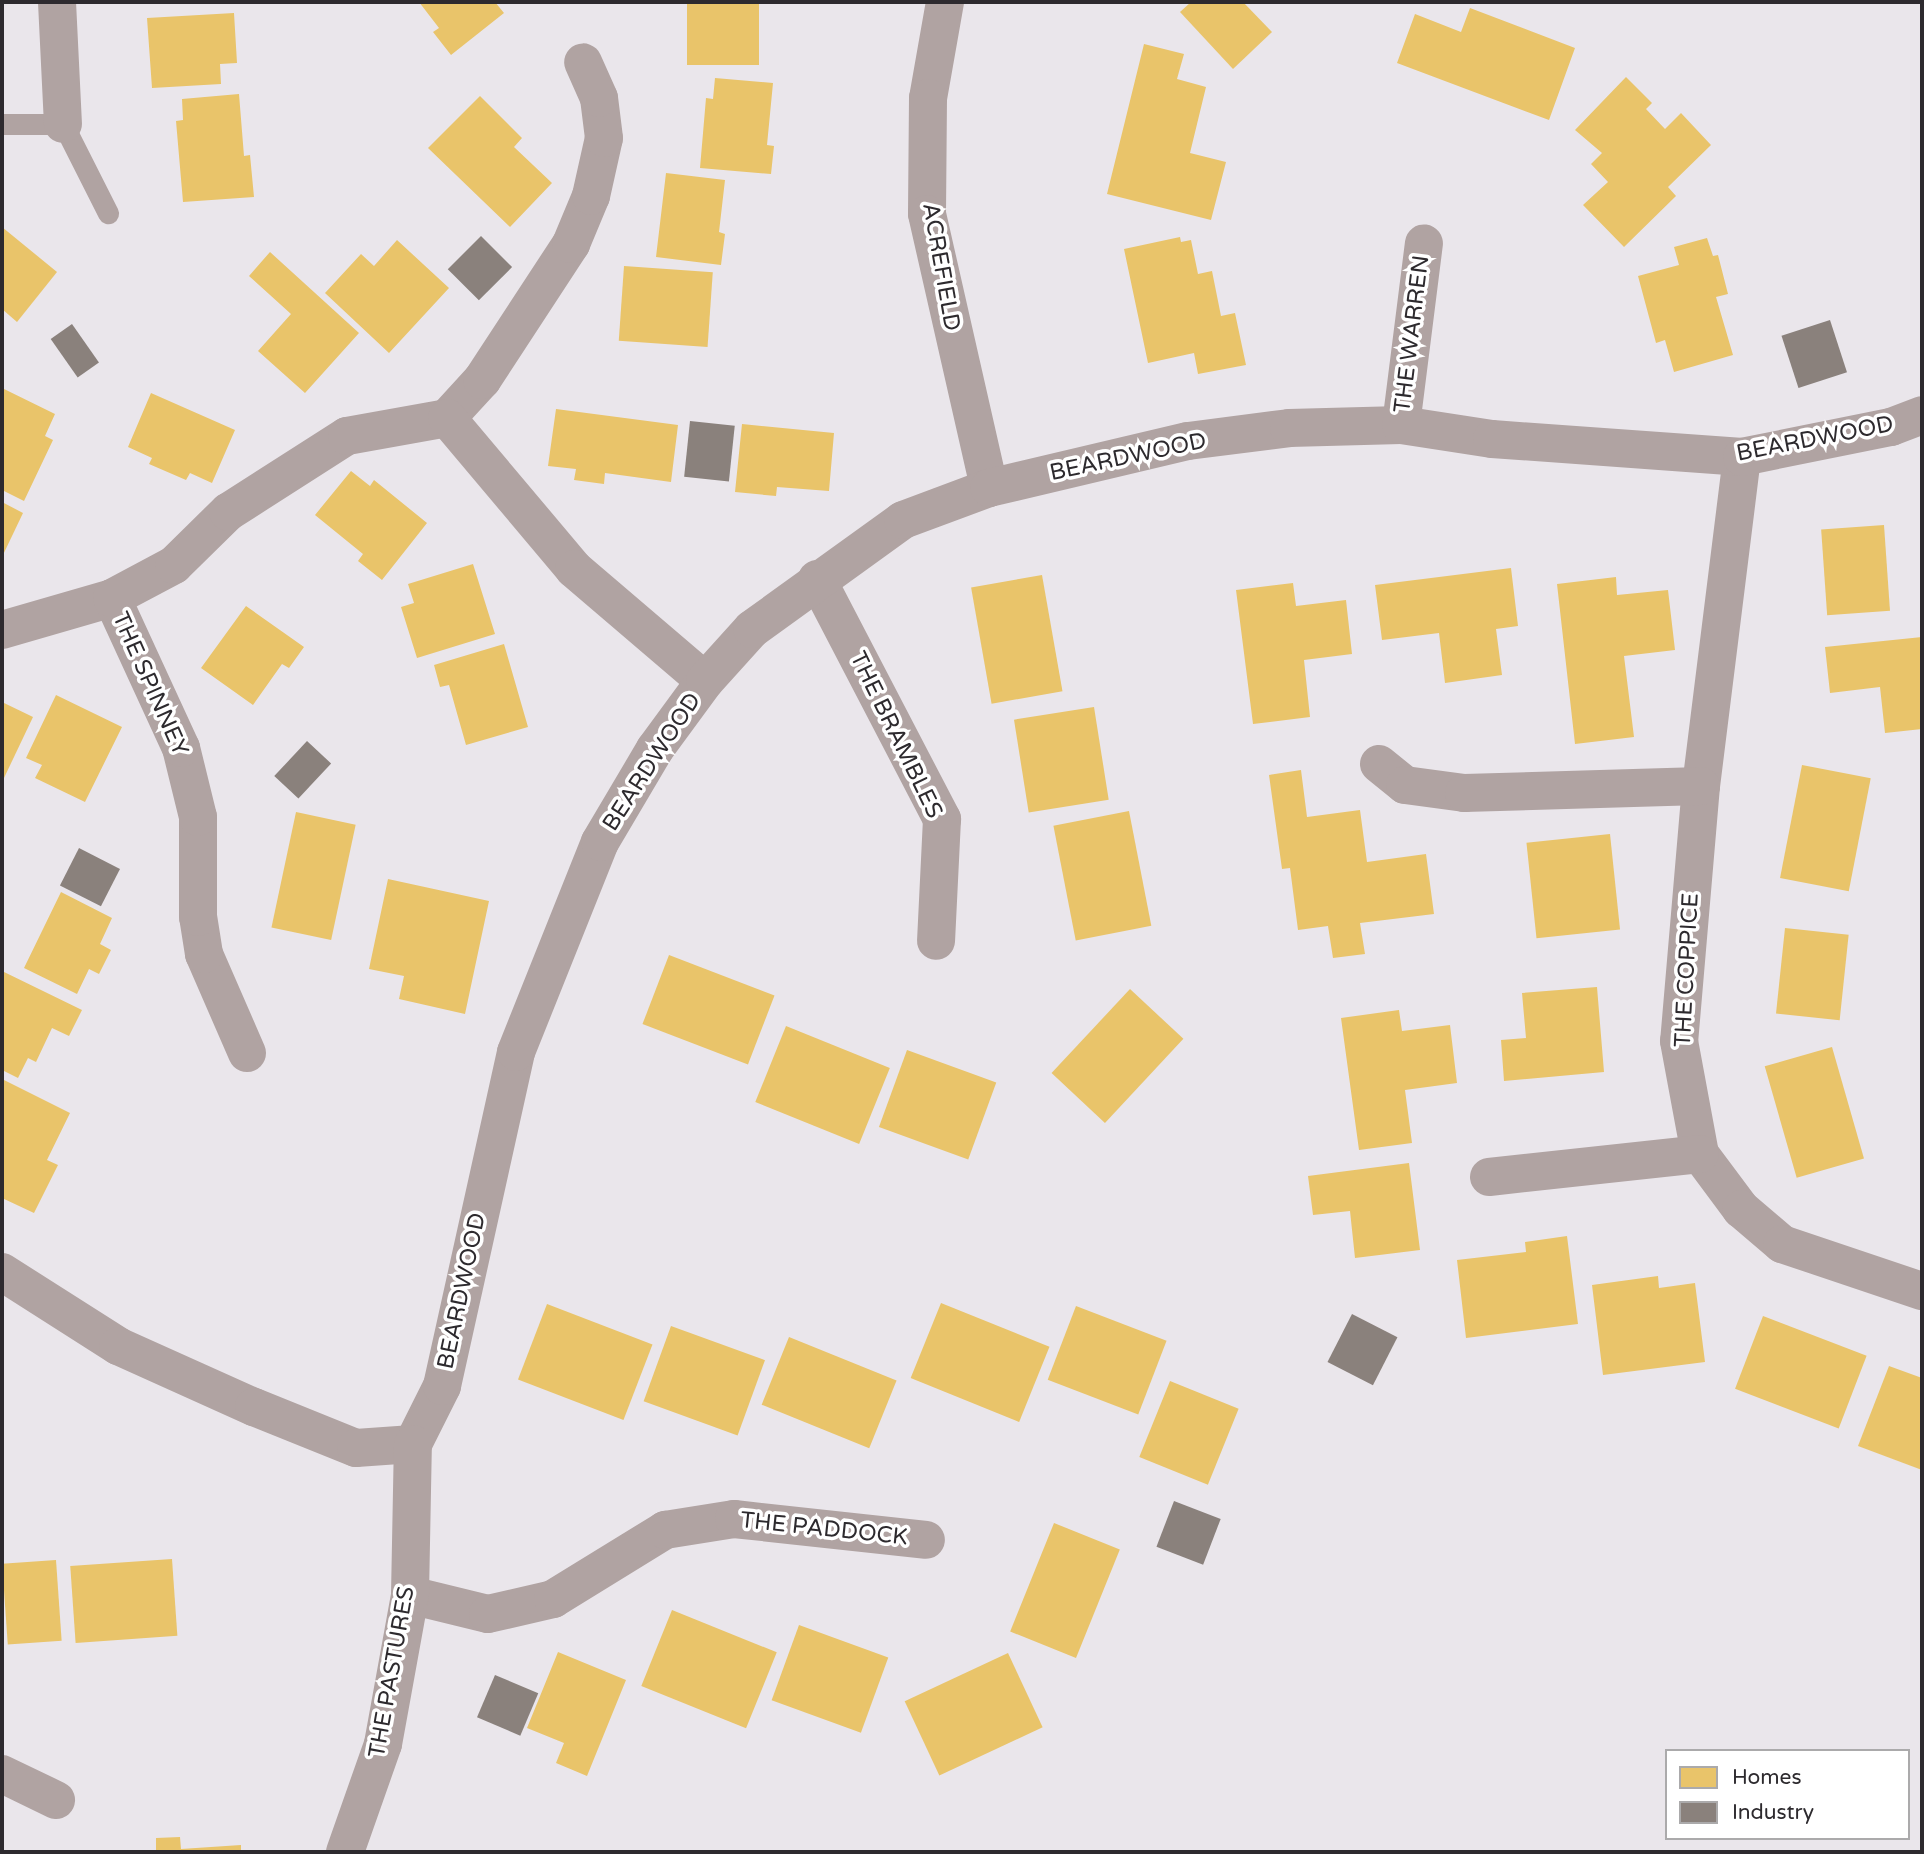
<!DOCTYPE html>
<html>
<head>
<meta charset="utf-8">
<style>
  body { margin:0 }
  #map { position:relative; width:1924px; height:1854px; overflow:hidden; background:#eae6eb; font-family:"Varela Round",sans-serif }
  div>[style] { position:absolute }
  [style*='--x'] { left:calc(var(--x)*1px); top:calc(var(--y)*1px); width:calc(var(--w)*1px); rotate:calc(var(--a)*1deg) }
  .homes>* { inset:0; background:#e9c46a; transform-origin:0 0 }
  .industry>* { inset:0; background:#8a817c; transform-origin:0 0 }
  .lane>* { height:21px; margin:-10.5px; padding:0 10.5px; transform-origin:10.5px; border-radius:10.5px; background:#b0a3a2 }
  .street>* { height:38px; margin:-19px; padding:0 19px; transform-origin:19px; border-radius:19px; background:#b0a3a2 }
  span { translate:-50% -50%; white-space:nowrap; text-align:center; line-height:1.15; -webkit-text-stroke:7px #fff; paint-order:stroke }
  .street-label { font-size:23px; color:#2d2a2e }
  .frame { position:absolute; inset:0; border:4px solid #2d2a2e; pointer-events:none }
  .legend { position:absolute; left:1665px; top:1749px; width:245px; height:91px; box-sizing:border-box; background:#fff; border:2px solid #abaaab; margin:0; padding:9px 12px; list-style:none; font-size:21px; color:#2d2a2e }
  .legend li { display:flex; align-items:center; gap:14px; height:35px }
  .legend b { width:35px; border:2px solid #abaaab }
</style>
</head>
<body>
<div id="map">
  <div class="homes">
    <i style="clip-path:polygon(419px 2px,495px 2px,504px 13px,451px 55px,433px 32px,439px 28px)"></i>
    <i style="left:687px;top:2px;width:72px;height:63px"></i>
    <i style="clip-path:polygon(1191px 2px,1243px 2px,1272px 32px,1233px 69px,1180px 12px)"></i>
    <i style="clip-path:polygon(1470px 8px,1575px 48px,1549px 120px,1397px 63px,1415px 14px,1461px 32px)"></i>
    <i style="clip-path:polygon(234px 13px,237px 63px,220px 64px,221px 84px,152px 88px,147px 18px)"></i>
    <i style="clip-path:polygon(1144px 44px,1184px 54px,1177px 79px,1206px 87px,1190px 153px,1226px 162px,1211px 220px,1107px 194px)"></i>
    <i style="clip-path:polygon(1626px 77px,1652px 103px,1646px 109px,1665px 129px,1681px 113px,1711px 145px,1668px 187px,1676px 196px,1624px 247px,1583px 205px,1608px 182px,1591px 164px,1602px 153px,1575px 130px)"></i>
    <i style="clip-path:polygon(715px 78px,773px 83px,767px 145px,774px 146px,771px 174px,700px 168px,706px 98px,713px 99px)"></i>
    <i style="clip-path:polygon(239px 94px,244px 156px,250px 155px,254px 197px,183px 202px,176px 121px,183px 120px,182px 99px)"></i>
    <i style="clip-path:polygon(480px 96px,522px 138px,514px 147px,552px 183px,510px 227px,428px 148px)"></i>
    <i style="clip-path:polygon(666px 173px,725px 180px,719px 232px,725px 234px,721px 265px,656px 257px)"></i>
    <i style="clip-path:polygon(2px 227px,57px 272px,17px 322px,2px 309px)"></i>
    <i style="clip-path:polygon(1180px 237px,1181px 242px,1191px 240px,1198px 274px,1212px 271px,1221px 316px,1235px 313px,1246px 365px,1198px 374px,1194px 353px,1148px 363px,1124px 249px)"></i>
    <i style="clip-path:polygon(1707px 238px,1713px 256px,1718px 255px,1728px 294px,1716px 297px,1733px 355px,1674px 372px,1665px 340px,1656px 343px,1638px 276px,1679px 265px,1674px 247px)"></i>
    <i style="clip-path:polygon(397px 240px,449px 288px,389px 353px,325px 293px,361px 254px,374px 266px)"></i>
    <i style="clip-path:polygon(270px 252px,359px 333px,305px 393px,258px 351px,291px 314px,249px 276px)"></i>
    <i style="left:624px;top:266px;width:89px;height:75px;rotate:4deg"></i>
    <i style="clip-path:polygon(2px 388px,55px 414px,45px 436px,53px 440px,24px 501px,2px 490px)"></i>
    <i style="clip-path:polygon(151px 393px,235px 430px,212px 483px,190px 473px,186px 480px,149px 464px,152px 458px,128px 447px)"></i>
    <i style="clip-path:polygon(556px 409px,678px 425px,671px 482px,605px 473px,604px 484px,574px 480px,576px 469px,548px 466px)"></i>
    <i style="clip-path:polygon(742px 424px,834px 433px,829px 491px,777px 487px,776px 496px,735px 492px)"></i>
    <i style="clip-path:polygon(351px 471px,370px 486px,374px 480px,427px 523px,382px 580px,358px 561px,363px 554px,315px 515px)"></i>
    <i style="clip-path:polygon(2px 502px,23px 513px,2px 557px)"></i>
    <i style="left:1884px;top:525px;width:86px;height:63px;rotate:86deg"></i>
    <i style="clip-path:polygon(473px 564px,495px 634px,417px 658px,401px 607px,414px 603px,408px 584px)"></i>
    <i style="clip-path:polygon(1511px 568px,1518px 626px,1496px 629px,1502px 675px,1445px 683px,1439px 633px,1382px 640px,1375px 585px)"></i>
    <i style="left:1042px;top:575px;width:118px;height:72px;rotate:80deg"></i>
    <i style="clip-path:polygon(1616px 577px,1617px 595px,1668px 590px,1675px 650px,1624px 656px,1634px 737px,1575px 744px,1557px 584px)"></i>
    <i style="clip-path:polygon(1293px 583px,1296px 606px,1346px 600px,1352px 654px,1304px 660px,1310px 717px,1253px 724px,1236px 590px)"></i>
    <i style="clip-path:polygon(246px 606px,304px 647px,289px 668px,282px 664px,253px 705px,201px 668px)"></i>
    <i style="clip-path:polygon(1922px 637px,1922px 729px,1885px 733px,1880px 687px,1830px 693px,1825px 647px)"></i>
    <i style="clip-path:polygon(504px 644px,528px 727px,466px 745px,449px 685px,440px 687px,434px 665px)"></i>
    <i style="clip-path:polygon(56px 695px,122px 727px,85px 802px,35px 778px,42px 765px,26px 758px)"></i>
    <i style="clip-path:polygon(2px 702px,33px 717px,4px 778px,2px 777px)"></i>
    <i style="left:1094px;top:707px;width:94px;height:81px;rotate:81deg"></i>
    <i style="left:1802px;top:765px;width:70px;height:115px;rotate:11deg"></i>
    <i style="clip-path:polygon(1301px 770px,1307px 817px,1360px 810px,1367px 862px,1426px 854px,1434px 914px,1360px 923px,1365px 954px,1333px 958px,1328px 926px,1298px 930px,1290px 868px,1282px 869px,1269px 775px)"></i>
    <i style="left:1129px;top:811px;width:117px;height:77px;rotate:79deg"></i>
    <i style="left:296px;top:812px;width:61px;height:118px;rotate:12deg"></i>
    <i style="left:1610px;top:834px;width:96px;height:84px;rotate:84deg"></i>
    <i style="clip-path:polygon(388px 879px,489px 901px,465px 1014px,399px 999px,404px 976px,369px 969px)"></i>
    <i style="clip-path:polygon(61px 892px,112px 918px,100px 944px,111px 950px,99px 974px,89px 969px,77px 994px,24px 968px)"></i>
    <i style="left:1785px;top:928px;width:64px;height:86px;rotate:6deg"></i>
    <i style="left:669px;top:955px;width:113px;height:74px;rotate:21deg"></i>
    <i style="clip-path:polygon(2px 971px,82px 1010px,69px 1036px,52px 1028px,36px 1062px,28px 1058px,18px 1078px,2px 1070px)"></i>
    <i style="clip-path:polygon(1597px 987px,1604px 1072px,1504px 1081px,1501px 1040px,1526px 1038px,1522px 993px)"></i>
    <i style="left:1130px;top:989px;width:73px;height:115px;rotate:43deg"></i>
    <i style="clip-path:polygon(1399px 1010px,1402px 1031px,1450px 1025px,1457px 1083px,1405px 1090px,1412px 1143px,1359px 1150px,1341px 1018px)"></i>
    <i style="left:786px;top:1026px;width:112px;height:82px;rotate:22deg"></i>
    <i style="left:1832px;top:1047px;width:116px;height:70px;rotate:74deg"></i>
    <i style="left:907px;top:1050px;width:95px;height:82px;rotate:20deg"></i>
    <i style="clip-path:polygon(2px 1079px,70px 1113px,47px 1160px,58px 1165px,34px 1213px,2px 1198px)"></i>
    <i style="clip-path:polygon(1409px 1163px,1420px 1250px,1355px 1258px,1350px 1211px,1313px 1215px,1308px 1176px)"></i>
    <i style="clip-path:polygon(1567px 1236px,1578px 1324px,1466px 1338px,1457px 1260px,1526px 1252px,1525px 1242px)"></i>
    <i style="clip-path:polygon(1658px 1276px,1659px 1288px,1695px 1283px,1705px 1362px,1603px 1375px,1592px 1285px)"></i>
    <i style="left:941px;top:1303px;width:117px;height:81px;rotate:22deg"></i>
    <i style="left:547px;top:1304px;width:113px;height:81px;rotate:21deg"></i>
    <i style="left:1076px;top:1306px;width:97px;height:79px;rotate:21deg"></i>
    <i style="left:1763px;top:1316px;width:111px;height:78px;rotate:21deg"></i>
    <i style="left:671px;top:1326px;width:100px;height:80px;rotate:20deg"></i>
    <i style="left:789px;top:1337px;width:116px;height:73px;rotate:22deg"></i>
    <i style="clip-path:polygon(1889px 1366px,1922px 1378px,1922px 1470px,1858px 1446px)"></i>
    <i style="left:1170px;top:1381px;width:74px;height:82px;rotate:22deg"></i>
    <i style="left:1054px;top:1523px;width:71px;height:117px;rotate:22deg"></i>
    <i style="left:172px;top:1559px;width:77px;height:102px;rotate:86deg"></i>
    <i style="left:56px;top:1560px;width:81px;height:54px;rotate:86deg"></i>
    <i style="left:672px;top:1610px;width:113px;height:82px;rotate:22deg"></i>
    <i style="left:799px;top:1625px;width:95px;height:80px;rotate:20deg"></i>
    <i style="clip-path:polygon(558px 1652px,626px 1680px,587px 1776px,556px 1763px,564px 1743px,527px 1728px)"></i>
    <i style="left:1008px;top:1653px;width:82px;height:114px;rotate:65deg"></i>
    <i style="clip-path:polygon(180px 1837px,181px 1849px,241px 1845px,241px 1852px,151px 1852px,156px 1850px,156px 1838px)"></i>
  </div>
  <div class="industry">
    <i style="left:481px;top:236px;width:44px;height:47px;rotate:45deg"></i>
    <i style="left:1830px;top:320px;width:55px;height:51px;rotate:72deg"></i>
    <i style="left:72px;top:324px;width:47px;height:26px;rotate:55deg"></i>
    <i style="left:690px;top:421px;width:45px;height:56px;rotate:6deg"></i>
    <i style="left:307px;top:741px;width:33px;height:48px;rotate:43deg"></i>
    <i style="left:79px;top:848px;width:46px;height:42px;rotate:27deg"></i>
    <i style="left:1352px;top:1314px;width:51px;height:54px;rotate:27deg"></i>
    <i style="left:1174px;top:1501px;width:50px;height:49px;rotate:21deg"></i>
    <i style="left:495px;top:1675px;width:47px;height:46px;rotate:23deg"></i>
  </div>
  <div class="lane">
    <i style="--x:2;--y:124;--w:61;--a:0"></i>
    <i style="--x:63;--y:124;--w:100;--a:63.2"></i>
  </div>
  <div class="street">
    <i style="--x:57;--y:2;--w:122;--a:87.2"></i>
    <i style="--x:945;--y:2;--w:97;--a:100"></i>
    <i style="--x:928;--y:98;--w:116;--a:90.5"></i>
    <i style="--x:927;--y:214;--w:281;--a:77.2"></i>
    <i style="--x:447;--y:418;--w:52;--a:-47.4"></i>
    <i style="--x:482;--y:380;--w:163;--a:-56.8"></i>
    <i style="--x:571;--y:244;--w:52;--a:-67.4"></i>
    <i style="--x:591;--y:196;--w:59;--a:-77.4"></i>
    <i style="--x:604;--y:138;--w:40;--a:-97.1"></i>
    <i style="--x:599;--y:98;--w:39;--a:-114"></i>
    <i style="--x:1401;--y:425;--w:183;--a:-82.8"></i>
    <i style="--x:1742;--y:457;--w:332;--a:97.1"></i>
    <i style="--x:1701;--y:786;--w:256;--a:94.9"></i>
    <i style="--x:1679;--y:1041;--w:115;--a:79.5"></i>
    <i style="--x:1700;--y:1154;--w:69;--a:53.3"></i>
    <i style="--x:1741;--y:1209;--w:54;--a:40.5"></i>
    <i style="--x:1782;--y:1244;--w:148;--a:18.6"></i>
    <i style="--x:817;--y:579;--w:271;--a:62.5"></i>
    <i style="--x:942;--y:819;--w:122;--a:92.8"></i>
    <i style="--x:2;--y:630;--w:115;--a:-16.2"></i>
    <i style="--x:1379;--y:764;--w:33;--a:39"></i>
    <i style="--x:1405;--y:785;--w:60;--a:7.7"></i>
    <i style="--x:1464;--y:793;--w:237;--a:-1.7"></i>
    <i style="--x:247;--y:1053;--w:108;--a:-113.5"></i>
    <i style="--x:204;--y:954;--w:37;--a:-99"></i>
    <i style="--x:198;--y:917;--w:100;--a:-90"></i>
    <i style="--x:198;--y:817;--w:71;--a:-103.8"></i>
    <i style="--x:181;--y:748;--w:165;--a:-114.7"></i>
    <i style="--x:112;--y:598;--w:70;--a:-28"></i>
    <i style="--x:174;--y:565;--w:76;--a:-44.5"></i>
    <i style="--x:228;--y:512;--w:141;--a:-32.6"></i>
    <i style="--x:347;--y:436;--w:102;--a:-10.2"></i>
    <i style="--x:447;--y:418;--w:197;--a:49.9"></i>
    <i style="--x:574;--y:569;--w:172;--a:40.5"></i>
    <i style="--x:1489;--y:1177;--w:212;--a:-6.2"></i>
    <i style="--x:2;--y:1272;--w:138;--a:32.5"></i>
    <i style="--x:118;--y:1346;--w:149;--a:24.2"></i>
    <i style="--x:254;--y:1407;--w:110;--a:21.9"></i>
    <i style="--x:356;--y:1448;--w:57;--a:-4"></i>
    <i style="--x:413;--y:1444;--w:65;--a:-63.4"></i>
    <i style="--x:442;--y:1386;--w:342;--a:-77.5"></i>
    <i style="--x:516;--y:1052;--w:226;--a:-68.2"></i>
    <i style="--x:600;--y:842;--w:108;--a:-59.4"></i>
    <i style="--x:655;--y:749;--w:84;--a:-53.7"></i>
    <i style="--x:705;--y:681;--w:70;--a:-47.9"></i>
    <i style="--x:752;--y:629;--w:186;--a:-35.8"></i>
    <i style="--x:903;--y:520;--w:92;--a:-20.4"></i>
    <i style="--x:989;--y:488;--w:204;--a:-13.3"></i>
    <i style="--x:1188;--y:441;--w:102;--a:-7.3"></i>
    <i style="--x:1289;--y:428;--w:112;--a:-1.5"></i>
    <i style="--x:1401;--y:425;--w:92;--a:8.7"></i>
    <i style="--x:1492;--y:439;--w:251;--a:4.1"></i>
    <i style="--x:1742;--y:457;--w:152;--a:-11.4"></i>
    <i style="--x:1891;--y:427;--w:33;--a:-21"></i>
    <i style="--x:410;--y:1595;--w:80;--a:13.7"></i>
    <i style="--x:488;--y:1614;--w:67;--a:-13"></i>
    <i style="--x:553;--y:1599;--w:132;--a:-31.6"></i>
    <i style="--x:665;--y:1530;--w:70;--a:-9.1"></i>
    <i style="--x:734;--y:1519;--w:193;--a:6.2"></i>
    <i style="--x:2;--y:1774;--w:60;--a:25.7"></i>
    <i style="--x:345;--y:1852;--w:114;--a:-70.6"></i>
    <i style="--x:383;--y:1744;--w:151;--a:-79.7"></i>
    <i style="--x:410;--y:1595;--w:151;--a:-88.9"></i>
  </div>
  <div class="street-label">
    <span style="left:941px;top:267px;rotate:80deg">ACREFIELD</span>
    <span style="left:1412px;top:334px;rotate:-83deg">THE WARREN</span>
    <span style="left:1815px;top:439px;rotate:-11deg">BEARDWOOD</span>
    <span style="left:1128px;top:457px;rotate:-12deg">BEARDWOOD</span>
    <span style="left:150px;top:684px;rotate:66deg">THE SPINNEY</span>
    <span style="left:896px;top:735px;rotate:64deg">THE BRAMBLES</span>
    <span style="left:652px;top:762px;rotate:-57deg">BEARDWOOD</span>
    <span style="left:1687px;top:970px;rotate:-87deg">THE COPPICE</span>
    <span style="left:462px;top:1291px;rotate:-78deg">BEARDWOOD</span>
    <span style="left:824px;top:1529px;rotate:6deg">THE PADDOCK</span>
    <span style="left:392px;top:1672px;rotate:-80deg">THE PASTURES</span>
  </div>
  <div class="frame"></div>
  <ul class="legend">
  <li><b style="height:19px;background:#e9c46a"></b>Homes</li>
  <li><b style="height:19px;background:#8a817c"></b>Industry</li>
  </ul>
</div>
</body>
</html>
